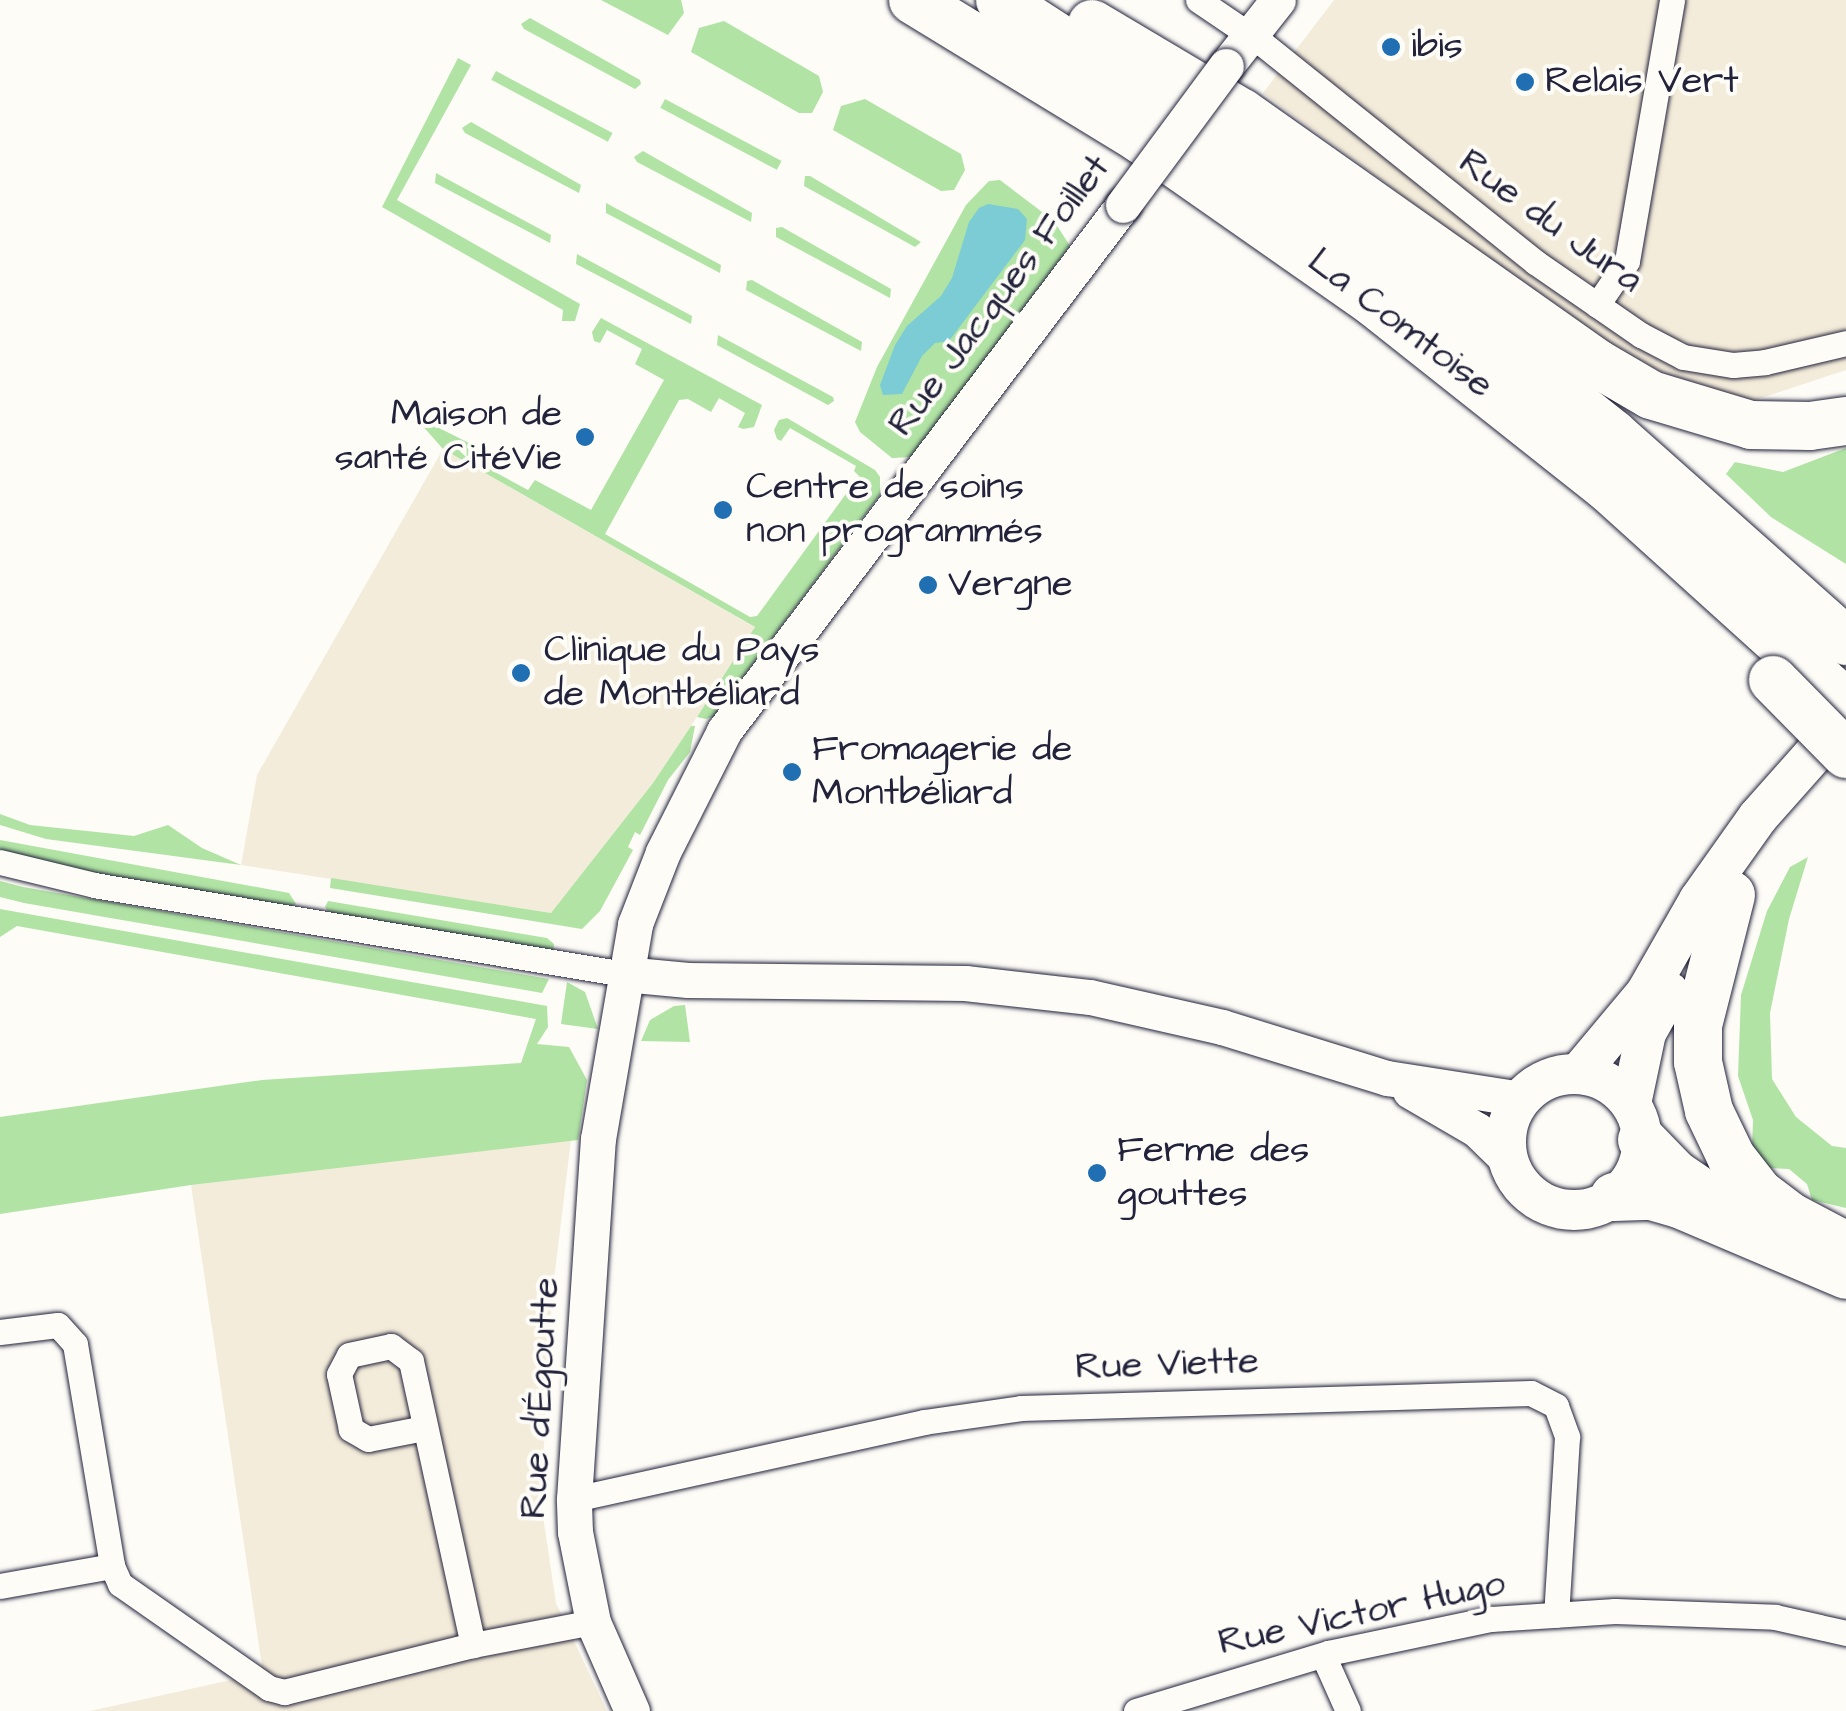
<!DOCTYPE html>
<html>
<head>
<meta charset="utf-8">
<style>
  body { margin:0 }
  #map { position:relative; width:1846px; height:1711px; overflow:hidden; background:#fdfcf7; font-family:"Architects Daughter",sans-serif }
  div>[style] { position:absolute }
  [style*='--x'] { left:calc(var(--x)*1px); top:calc(var(--y)*1px); width:calc(var(--w)*1px); rotate:calc(var(--a)*1deg) }
  .built>* { inset:0; background:#f4ecda }
  .green>* { inset:0; background:#b0e3a4; transform-origin:0 0 }
  .water>* { inset:0; background:#7bccd5 }
  .roads { filter:drop-shadow(0 0 2px #22223b) drop-shadow(0 0 2px #22223b) }
  .minor>* { height:25px; margin:-12.5px; padding:0 12.5px; transform-origin:12.5px; border-radius:12.5px; background:#fdfcf7 }
  .secondary>* { height:35px; margin:-17.5px; padding:0 17.5px; transform-origin:17.5px; border-radius:17.5px; background:#fdfcf7 }
  .primary>* { height:40px; margin:-20px; padding:0 20px; transform-origin:20px; border-radius:20px; background:#fdfcf7 }
  .primary>.ring { margin:-20px; padding:0; box-sizing:content-box; background:none; border:40px solid #fdfcf7; border-radius:50% }
  .motorway>* { height:48px; margin:-24px; padding:0 24px; transform-origin:24px; border-radius:24px; background:#fdfcf7 }
  .bridges { filter:drop-shadow(0 0 2px #22223b) drop-shadow(0 0 2px #22223b) }
  .secondary-bridge>* { height:35px; margin:-17.5px; padding:0 17.5px; transform-origin:17.5px; border-radius:17.5px; background:#fdfcf7 }
  .motorway-bridge>* { height:48px; margin:-24px; padding:0 24px; transform-origin:24px; border-radius:24px; background:#fdfcf7 }
  .dots>* { width:28px; height:28px; translate:-50% -50%; box-sizing:border-box; border:5px solid #fdfcf7; border-radius:50% }
  span { translate:-50% -50%; white-space:nowrap; text-align:center; line-height:1.15; -webkit-text-stroke:8px #fdfcf7; paint-order:stroke }
  .poi-label { font-size:38px; color:#22223b }
  .left { translate:0 -50%; text-align:left }
  .right { translate:-100% -50%; text-align:right }
  .street-label { font-size:38px; color:#22223b }
</style>
</head>
<body>
<div id="map">
  <div class="built">
    <i style="clip-path:polygon(1334px 0,1846px 0,1846px 370px,1755px 400px,1689px 390px,1614px 351px,1263px 93px)"></i>
    <i style="clip-path:polygon(443px 449px,756px 628px,653px 783px,551px 913px,241px 865px,257px 775px)"></i>
    <i style="clip-path:polygon(571px 1140px,552px 1296px,541px 1503px,556px 1603px,607px 1711px,90px 1711px,263px 1673px,191px 1185px)"></i>
  </div>
  <div class="green">
    <i style="clip-path:polygon(601px 0,681px 0,684px 13px,668px 35px)"></i>
    <i style="clip-path:polygon(530px 18px,640px 80px,641px 84px,635px 89px,524px 29px,521px 24px)"></i>
    <i style="clip-path:polygon(724px 21px,819px 76px,823px 92px,812px 113px,799px 113px,691px 52px,699px 28px)"></i>
    <i style="clip-path:polygon(458px 58px,471px 65px,397px 200px,580px 304px,575px 321px,562px 321px,563px 310px,382px 207px)"></i>
    <i style="left:496px;top:71px;width:132px;height:10px;rotate:28deg"></i>
    <i style="left:665px;top:99px;width:132px;height:10px;rotate:28deg"></i>
    <i style="clip-path:polygon(865px 99px,961px 154px,965px 170px,954px 190px,941px 191px,833px 130px,841px 106px)"></i>
    <i style="clip-path:polygon(471px 122px,581px 185px,579px 193px,465px 133px,462px 128px)"></i>
    <i style="clip-path:polygon(643px 151px,752px 213px,751px 222px,637px 162px,634px 157px)"></i>
    <i style="clip-path:polygon(436px 173px,551px 235px,550px 243px,435px 183px)"></i>
    <i style="clip-path:polygon(805px 176px,810px 176px,921px 242px,915px 247px,804px 186px)"></i>
    <i style="clip-path:polygon(1000px 180px,1054px 221px,1070px 246px,912px 457px,892px 458px,860px 432px,855px 422px,877px 367px,966px 205px,989px 181px)"></i>
    <i style="clip-path:polygon(606px 203px,721px 265px,720px 273px,606px 213px)"></i>
    <i style="clip-path:polygon(782px 227px,891px 289px,890px 298px,776px 237px,776px 228px)"></i>
    <i style="clip-path:polygon(577px 254px,692px 316px,691px 324px,576px 264px)"></i>
    <i style="clip-path:polygon(752px 280px,862px 342px,861px 351px,746px 290px,747px 281px)"></i>
    <i style="clip-path:polygon(601px 318px,762px 405px,754px 427px,743px 429px,738px 427px,745px 413px,719px 398px,711px 412px,688px 399px,679px 400px,605px 534px,750px 617px,757px 616px,859px 476px,854px 471px,856px 466px,790px 428px,781px 441px,777px 439px,774px 430px,779px 420px,787px 418px,875px 470px,880px 477px,880px 495px,713px 717px,706px 719px,697px 717px,755px 627px,443px 449px,413px 415px,473px 445px,467px 457px,528px 490px,535px 480px,591px 510px,664px 380px,635px 364px,642px 349px,607px 330px,600px 343px,594px 341px,592px 332px)"></i>
    <i style="clip-path:polygon(718px 335px,833px 397px,834px 401px,828px 405px,717px 345px)"></i>
    <i style="clip-path:polygon(1846px 448px,1846px 564px,1771px 517px,1726px 474px,1735px 462px,1783px 472px)"></i>
    <i style="clip-path:polygon(691px 726px,695px 726px,690px 752px,668px 780px,640px 835px,635px 832px,628px 847px,633px 850px,600px 911px,582px 929px,330px 888px,331px 878px,551px 913px,653px 783px)"></i>
    <i style="clip-path:polygon(0 814px,30px 825px,134px 836px,168px 825px,202px 848px,241px 865px,46px 839px,0 825px)"></i>
    <i style="clip-path:polygon(0 840px,289px 893px,296px 904px,289px 908px,0 855px)"></i>
    <i style="clip-path:polygon(1808px 857px,1789px 919px,1770px 1013px,1772px 1079px,1796px 1117px,1832px 1146px,1846px 1148px,1846px 1208px,1812px 1200px,1807px 1184px,1789px 1169px,1767px 1168px,1752px 1151px,1753px 1120px,1738px 1076px,1741px 995px,1767px 911px,1790px 867px)"></i>
    <i style="clip-path:polygon(0 881px,23px 887px,549px 979px,542px 993px,24px 903px,0 897px)"></i>
    <i style="clip-path:polygon(328px 901px,547px 938px,554px 944px,553px 954px,330px 914px,325px 907px)"></i>
    <i style="clip-path:polygon(0 909px,547px 1006px,548px 1027px,537px 1044px,569px 1047px,587px 1080px,578px 1140px,191px 1185px,0 1214px,0 1117px,262px 1080px,521px 1063px,536px 1019px,17px 926px,0 937px)"></i>
    <i style="clip-path:polygon(567px 982px,585px 992px,598px 1029px,561px 1024px)"></i>
    <i style="clip-path:polygon(685px 1005px,690px 1042px,641px 1041px,650px 1020px,674px 1006px)"></i>
  </div>
  <div class="water">
    <i style="clip-path:polygon(988px 204px,1018px 209px,1027px 219px,1025px 240px,949px 341px,935px 343px,922px 356px,902px 394px,883px 395px,880px 385px,895px 345px,907px 326px,941px 296px,952px 278px,969px 222px,979px 208px)"></i>
  </div>
  <div class="roads">
    <div class="minor">
      <i style="--x:1198;--y:0;--w:78;--a:34.1"></i>
      <i style="--x:1263;--y:44;--w:349;--a:38.7"></i>
      <i style="--x:1535;--y:262;--w:129;--a:34.6"></i>
      <i style="--x:1641;--y:335;--w:47;--a:27.6"></i>
      <i style="--x:1683;--y:357;--w:51;--a:9.1"></i>
      <i style="--x:1733;--y:365;--w:32;--a:-5"></i>
      <i style="--x:1765;--y:362;--w:83;--a:-13.2"></i>
      <i style="--x:1597;--y:305;--w:53;--a:-55.7"></i>
      <i style="--x:1627;--y:261;--w:265;--a:-80.2"></i>
      <i style="--x:0;--y:862;--w:97;--a:13.7"></i>
      <i style="--x:94;--y:885;--w:537;--a:9.53"></i>
      <i style="--x:0;--y:1332;--w:58;--a:-6.9"></i>
      <i style="--x:58;--y:1325;--w:25;--a:48"></i>
      <i style="--x:75;--y:1344;--w:225;--a:80.5"></i>
      <i style="--x:112;--y:1566;--w:20;--a:66"></i>
      <i style="--x:120;--y:1584;--w:182;--a:34.9"></i>
      <i style="--x:269;--y:1688;--w:16;--a:15"></i>
      <i style="--x:284;--y:1692;--w:195;--a:-14"></i>
      <i style="--x:473;--y:1645;--w:122;--a:-10.9"></i>
      <i style="--x:424;--y:1428;--w:57;--a:168.9"></i>
      <i style="--x:368;--y:1439;--w:20;--a:-150"></i>
      <i style="--x:351;--y:1429;--w:56;--a:-102.3"></i>
      <i style="--x:339;--y:1374;--w:21;--a:-62"></i>
      <i style="--x:349;--y:1355;--w:43;--a:-12.1"></i>
      <i style="--x:391;--y:1346;--w:25;--a:37"></i>
      <i style="--x:411;--y:1361;--w:291;--a:77.7"></i>
      <i style="--x:574;--y:1499;--w:358;--a:-12.4"></i>
      <i style="--x:924;--y:1422;--w:98;--a:-8.2"></i>
      <i style="--x:1021;--y:1408;--w:510;--a:-1.68"></i>
      <i style="--x:1531;--y:1393;--w:28;--a:27"></i>
      <i style="--x:1556;--y:1406;--w:33;--a:70"></i>
      <i style="--x:1567;--y:1437;--w:178;--a:93.5"></i>
      <i style="--x:0;--y:1586;--w:114;--a:-10.1"></i>
      <i style="--x:1328;--y:1653;--w:11;--a:95"></i>
      <i style="--x:1327;--y:1664;--w:51;--a:65.9"></i>
      <i style="--x:1136;--y:1711;--w:201;--a:-16.8"></i>
      <i style="--x:1328;--y:1653;--w:167;--a:-11.8"></i>
      <i style="--x:1491;--y:1619;--w:124;--a:-3.7"></i>
      <i style="--x:1615;--y:1611;--w:160;--a:2.1"></i>
      <i style="--x:1775;--y:1617;--w:73;--a:12.7"></i>
    </div>
    <div class="secondary">
      <i style="--x:1226;--y:66;--w:84;--a:-51.8"></i>
      <i style="--x:624;--y:974;--w:64;--a:5.4"></i>
      <i style="--x:688;--y:980;--w:277;--a:0.6"></i>
      <i style="--x:965;--y:983;--w:126;--a:6.4"></i>
      <i style="--x:1090;--y:997;--w:135;--a:12.8"></i>
      <i style="--x:1222;--y:1027;--w:173;--a:17.2"></i>
      <i style="--x:1387;--y:1078;--w:136;--a:8.9"></i>
      <i style="--x:1410;--y:1091;--w:78;--a:30.2"></i>
      <i style="--x:1477;--y:1130;--w:45;--a:44.1"></i>
      <i style="--x:632;--y:1711;--w:97;--a:-113.7"></i>
      <i style="--x:593;--y:1622;--w:92;--a:-101.3"></i>
      <i style="--x:575;--y:1532;--w:33;--a:-92"></i>
      <i style="--x:574;--y:1499;--w:361;--a:-86.2"></i>
      <i style="--x:598;--y:1139;--w:218;--a:-80.2"></i>
      <i style="--x:635;--y:924;--w:77;--a:-68.7"></i>
      <i style="--x:663;--y:852;--w:136;--a:-63.2"></i>
      <i style="--x:724;--y:731;--w:660;--a:-52.82"></i>
    </div>
    <div class="primary">
      <i style="--x:1579;--y:1073;--w:104;--a:-50.1"></i>
      <i style="--x:1646;--y:993;--w:107;--a:-60.3"></i>
      <i style="--x:1699;--y:900;--w:102;--a:-54.6"></i>
      <i style="--x:1758;--y:817;--w:132;--a:-48.4"></i>
      <i class="ring" style="left:1506px;top:1074px;width:96px;height:96px"></i>
      <i style="--x:1631;--y:1104;--w:73;--a:-78.1"></i>
      <i style="--x:1646;--y:1033;--w:47;--a:-60.7"></i>
    </div>
    <div class="motorway">
      <i style="--x:913;--y:0;--w:265;--a:31.4"></i>
      <i style="--x:1139;--y:138;--w:284;--a:35"></i>
      <i style="--x:1372;--y:301;--w:300;--a:38.4"></i>
      <i style="--x:1607;--y:487;--w:322;--a:42.1"></i>
      <i style="--x:1000;--y:0;--w:297;--a:32.9"></i>
      <i style="--x:1249;--y:161;--w:232;--a:35.2"></i>
      <i style="--x:1439;--y:295;--w:223;--a:38.6"></i>
      <i style="--x:1613;--y:434;--w:312;--a:41.6"></i>
      <i style="--x:1092;--y:24;--w:174;--a:30.7"></i>
      <i style="--x:1242;--y:113;--w:436;--a:35.2"></i>
      <i style="--x:1598;--y:364;--w:61;--a:30.3"></i>
      <i style="--x:1651;--y:395;--w:104;--a:16.7"></i>
      <i style="--x:1751;--y:425;--w:59;--a:1"></i>
      <i style="--x:1810;--y:426;--w:36;--a:-8"></i>
      <i style="--x:1731;--y:895;--w:134;--a:104.2"></i>
      <i style="--x:1698;--y:1025;--w:37;--a:90"></i>
      <i style="--x:1698;--y:1062;--w:50;--a:77.3"></i>
      <i style="--x:1709;--y:1111;--w:51;--a:64.4"></i>
      <i style="--x:1731;--y:1157;--w:46;--a:52.1"></i>
      <i style="--x:1759;--y:1193;--w:38;--a:37"></i>
      <i style="--x:1789;--y:1216;--w:64;--a:27.8"></i>
      <i style="--x:1642;--y:1140;--w:47;--a:45.9"></i>
      <i style="--x:1675;--y:1174;--w:50;--a:34.3"></i>
      <i style="--x:1614;--y:1197;--w:37;--a:-2"></i>
      <i style="--x:1651;--y:1196;--w:29;--a:16"></i>
      <i style="--x:1679;--y:1204;--w:181;--a:23"></i>
    </div>
  </div>
  <div class="bridges">
    <div class="secondary-bridge">
      <i style="--x:1123;--y:205;--w:173;--a:-53.5"></i>
    </div>
    <div class="motorway-bridge">
      <i style="--x:1773;--y:680;--w:104;--a:45.4"></i>
    </div>
  </div>
  <div class="dots">
    <i style="left:1391px;top:47px;background:#1f6fb2"></i>
    <i style="left:1525px;top:82px;background:#1f6fb2"></i>
    <i style="left:585px;top:437px;background:#1f6fb2"></i>
    <i style="left:723px;top:510px;background:#1f6fb2"></i>
    <i style="left:928px;top:585px;background:#1f6fb2"></i>
    <i style="left:521px;top:673px;background:#1f6fb2"></i>
    <i style="left:792px;top:772px;background:#1f6fb2"></i>
    <i style="left:1097px;top:1173px;background:#1f6fb2"></i>
  </div>
  <div class="poi-label">
    <span class="left" style="left:1411px;top:47px">ibis</span>
    <span class="left" style="left:1545px;top:82px">Relais Vert</span>
    <span class="right" style="left:562px;top:437px">Maison de<br>santé CitéVie</span>
    <span class="left" style="left:746px;top:510px">Centre de soins<br>non programmés</span>
    <span class="left" style="left:948px;top:585px">Vergne</span>
    <span class="left" style="left:544px;top:673px">Clinique du Pays<br>de Montbéliard</span>
    <span class="left" style="left:812px;top:772px">Fromagerie de<br>Montbéliard</span>
    <span class="left" style="left:1117px;top:1173px">Ferme des<br>gouttes</span>
  </div>
  <div class="street-label">
    <span style="left:1550px;top:222px;rotate:36deg">Rue du Jura</span>
    <span style="left:1000px;top:296px;rotate:-53deg">Rue Jacques Foillet</span>
    <span style="left:1400px;top:324px;rotate:37deg">La Comtoise</span>
    <span style="left:1167px;top:1365px;rotate:-2deg">Rue Viette</span>
    <span style="left:541px;top:1398px;rotate:-87deg">Rue d'Égoutte</span>
    <span style="left:1362px;top:1614px;rotate:-12deg">Rue Victor Hugo</span>
  </div>
</div>
</body>
</html>
